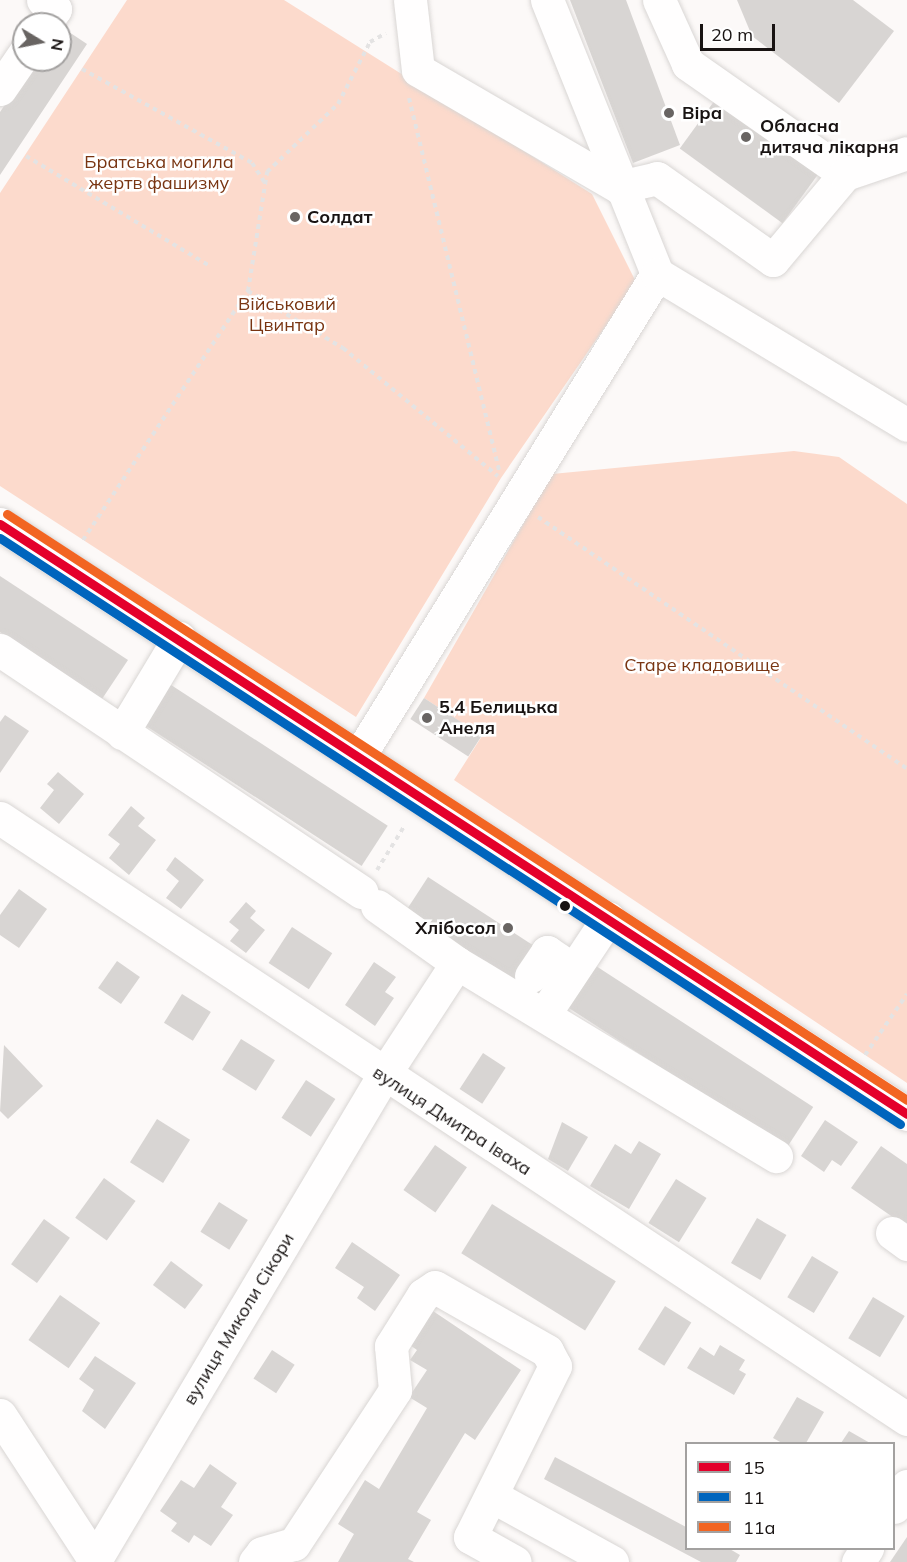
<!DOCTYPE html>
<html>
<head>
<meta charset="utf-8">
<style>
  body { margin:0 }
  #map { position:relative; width:907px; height:1562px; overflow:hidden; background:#fcf9f8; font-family:Mulish,sans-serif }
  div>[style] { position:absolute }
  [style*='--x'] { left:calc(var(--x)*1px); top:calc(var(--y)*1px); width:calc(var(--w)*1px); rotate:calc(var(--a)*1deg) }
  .green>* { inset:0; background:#fcdacc }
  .building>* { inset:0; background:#d8d5d3; transform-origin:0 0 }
  .path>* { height:4px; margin-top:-2px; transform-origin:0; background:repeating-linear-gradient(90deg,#e4e3e3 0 4.5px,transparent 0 9px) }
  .roads { filter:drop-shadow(0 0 2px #d9d6d4) drop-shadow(0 0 2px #d9d6d4) }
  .minor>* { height:33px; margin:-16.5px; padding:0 16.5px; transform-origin:16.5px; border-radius:16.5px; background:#fffefe }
  .major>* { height:33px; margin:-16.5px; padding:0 16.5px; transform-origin:16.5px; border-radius:16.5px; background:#fffefe }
  .bus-1>* { height:9px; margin:-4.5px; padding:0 4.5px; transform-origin:4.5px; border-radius:4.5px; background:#e4002b }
  .bus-2>* { height:9px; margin:-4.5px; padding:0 4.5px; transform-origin:4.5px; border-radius:4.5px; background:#0065bd }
  .bus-3>* { height:9px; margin:-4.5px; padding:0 4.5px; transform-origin:4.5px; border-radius:4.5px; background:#f26522 }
  .dots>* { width:16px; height:16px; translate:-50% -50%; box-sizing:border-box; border:3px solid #fff; border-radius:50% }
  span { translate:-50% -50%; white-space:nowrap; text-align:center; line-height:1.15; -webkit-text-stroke:5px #fff; paint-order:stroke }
  .poi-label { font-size:18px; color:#181312; font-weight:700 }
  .left { translate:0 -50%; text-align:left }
  .right { translate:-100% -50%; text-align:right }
  .park-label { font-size:18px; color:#793512 }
  .street-label { font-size:18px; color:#181312 }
  .legend { position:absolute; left:685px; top:1442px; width:210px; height:108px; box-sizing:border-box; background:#fff; border:2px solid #a3a1a0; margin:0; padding:8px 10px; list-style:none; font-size:18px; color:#181312 }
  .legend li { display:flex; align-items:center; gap:12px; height:30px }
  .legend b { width:30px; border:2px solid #a3a1a0 }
  .north { position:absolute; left:12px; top:12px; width:60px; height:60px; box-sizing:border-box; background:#fff; border:2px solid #a3a1a0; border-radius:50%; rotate:100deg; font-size:16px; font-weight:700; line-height:24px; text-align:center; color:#181312 }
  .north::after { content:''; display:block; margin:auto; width:21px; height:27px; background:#686462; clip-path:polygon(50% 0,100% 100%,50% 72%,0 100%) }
  .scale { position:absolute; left:700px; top:24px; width:75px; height:27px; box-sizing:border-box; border:3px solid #181312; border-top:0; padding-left:8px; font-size:18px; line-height:21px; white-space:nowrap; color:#181312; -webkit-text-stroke:4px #fff; paint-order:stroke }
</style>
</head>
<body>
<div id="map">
  <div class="green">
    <i style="clip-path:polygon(127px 0,284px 0,592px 194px,636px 282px,501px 478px,356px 717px,0 486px,0 193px)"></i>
    <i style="clip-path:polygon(794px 451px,839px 457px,907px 504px,907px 1083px,454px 780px,482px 736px,424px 698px,552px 474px)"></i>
  </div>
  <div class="building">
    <i style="clip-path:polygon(570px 0,626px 0,680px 145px,633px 163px)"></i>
    <i style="clip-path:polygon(737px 0,853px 0,894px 31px,839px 103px,752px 36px)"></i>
    <i style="clip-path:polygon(60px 26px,87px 44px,0 175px,0 112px,35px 60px,60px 60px)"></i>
    <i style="left:715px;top:100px;width:127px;height:60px;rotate:36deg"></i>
    <i style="clip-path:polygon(0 576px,128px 660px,102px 699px,0 632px)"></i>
    <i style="left:168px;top:683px;width:262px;height:48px;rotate:33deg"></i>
    <i style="left:424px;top:698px;width:69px;height:25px;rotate:33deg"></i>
    <i style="clip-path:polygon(5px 715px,29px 731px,0 773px,0 722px)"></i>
    <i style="clip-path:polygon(58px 772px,84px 794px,59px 824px,40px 808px,54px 790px,47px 784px)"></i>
    <i style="clip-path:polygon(131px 806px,145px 818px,138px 826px,156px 840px,129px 875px,109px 858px,120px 844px,108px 835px)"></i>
    <i style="clip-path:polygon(175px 857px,204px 880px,181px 909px,166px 898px,179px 881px,166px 870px)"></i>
    <i style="left:428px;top:877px;width:128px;height:43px;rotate:33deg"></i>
    <i style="clip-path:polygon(19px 889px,47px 909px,19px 948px,0 935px,0 915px)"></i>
    <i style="clip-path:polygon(246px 902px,256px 911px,250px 918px,265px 930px,246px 953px,230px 941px,239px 930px,229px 922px)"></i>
    <i style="left:292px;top:927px;width:48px;height:43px;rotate:33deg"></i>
    <i style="left:117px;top:961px;width:28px;height:33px;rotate:35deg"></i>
    <i style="clip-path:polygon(374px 962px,396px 977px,385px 992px,394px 998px,375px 1026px,345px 1005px)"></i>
    <i style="left:596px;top:966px;width:259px;height:50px;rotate:33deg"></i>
    <i style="left:182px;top:994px;width:34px;height:34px;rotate:32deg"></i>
    <i style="left:241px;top:1039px;width:40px;height:36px;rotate:32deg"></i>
    <i style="clip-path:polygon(4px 1045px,43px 1086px,8px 1119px,0 1111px)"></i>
    <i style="left:483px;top:1053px;width:27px;height:43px;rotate:33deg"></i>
    <i style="left:306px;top:1080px;width:35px;height:45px;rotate:33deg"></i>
    <i style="left:157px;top:1119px;width:39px;height:51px;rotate:32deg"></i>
    <i style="clip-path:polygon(825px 1120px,858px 1142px,841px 1166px,832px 1160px,824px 1172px,801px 1156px)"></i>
    <i style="clip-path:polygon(562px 1122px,588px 1137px,568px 1171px,548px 1159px)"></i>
    <i style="clip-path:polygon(639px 1141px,661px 1154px,629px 1209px,590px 1186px,615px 1144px,631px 1154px)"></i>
    <i style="left:435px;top:1145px;width:39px;height:55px;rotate:35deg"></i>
    <i style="clip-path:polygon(881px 1146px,907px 1164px,907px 1227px,851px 1188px)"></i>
    <i style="left:104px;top:1178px;width:39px;height:49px;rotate:36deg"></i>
    <i style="left:676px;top:1179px;width:36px;height:52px;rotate:32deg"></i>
    <i style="left:219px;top:1202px;width:34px;height:35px;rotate:32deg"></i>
    <i style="left:492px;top:1204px;width:146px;height:58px;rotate:32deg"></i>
    <i style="left:757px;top:1218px;width:34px;height:52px;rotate:30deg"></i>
    <i style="left:44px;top:1219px;width:32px;height:56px;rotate:36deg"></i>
    <i style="clip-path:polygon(352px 1242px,400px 1275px,375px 1311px,357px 1298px,364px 1287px,335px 1268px)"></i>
    <i style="left:812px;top:1256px;width:31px;height:48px;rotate:31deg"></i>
    <i style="left:171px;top:1261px;width:40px;height:30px;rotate:37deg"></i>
    <i style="left:60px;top:1295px;width:49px;height:55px;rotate:35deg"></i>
    <i style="left:873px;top:1297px;width:37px;height:48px;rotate:31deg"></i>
    <i style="left:665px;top:1306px;width:31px;height:51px;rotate:32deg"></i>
    <i style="clip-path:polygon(430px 1309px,521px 1370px,475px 1440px,465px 1433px,417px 1512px,431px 1520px,408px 1559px,414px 1562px,338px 1562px,354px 1534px,338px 1524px,365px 1480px,379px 1489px,427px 1408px,409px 1397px,427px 1370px,410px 1360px,417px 1350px,407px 1343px)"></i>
    <i style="clip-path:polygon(720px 1345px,745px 1360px,739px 1370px,746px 1374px,734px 1395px,687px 1368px,700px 1347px,714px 1356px)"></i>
    <i style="left:272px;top:1350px;width:27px;height:34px;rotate:33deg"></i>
    <i style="clip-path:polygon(95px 1356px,136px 1383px,105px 1429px,82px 1411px,94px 1390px,79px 1379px)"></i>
    <i style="clip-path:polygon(797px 1397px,824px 1412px,806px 1443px,782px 1443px,773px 1438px)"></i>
    <i style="clip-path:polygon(849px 1431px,870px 1443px,841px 1443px)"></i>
    <i style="clip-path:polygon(555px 1457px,686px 1527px,686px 1548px,728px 1548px,740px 1555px,736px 1562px,701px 1562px,544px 1479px)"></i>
    <i style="clip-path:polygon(210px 1464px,237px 1483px,221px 1507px,233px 1515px,211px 1546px,194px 1535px,189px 1543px,171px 1531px,177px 1523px,160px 1511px,181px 1480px,194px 1488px)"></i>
    <i style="clip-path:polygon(907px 1537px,907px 1562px,890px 1562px)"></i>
  </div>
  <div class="path">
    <i style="--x:82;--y:69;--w:194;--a:28.9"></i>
    <i style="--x:252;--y:163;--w:24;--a:57"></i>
    <i style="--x:409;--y:98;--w:386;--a:76.4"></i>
    <i style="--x:26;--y:156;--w:212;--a:30.9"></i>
    <i style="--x:248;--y:291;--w:111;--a:31"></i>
    <i style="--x:343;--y:348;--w:201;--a:39.6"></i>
    <i style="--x:538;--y:517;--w:447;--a:34.3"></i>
    <i style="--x:83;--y:540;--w:299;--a:-56.5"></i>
    <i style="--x:248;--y:291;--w:121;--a:-80.9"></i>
    <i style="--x:267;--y:172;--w:98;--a:-43.8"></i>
    <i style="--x:338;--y:104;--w:70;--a:-62.7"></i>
    <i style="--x:370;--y:42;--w:18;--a:-29"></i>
    <i style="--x:377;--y:870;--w:53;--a:-58.1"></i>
    <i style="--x:865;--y:1055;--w:74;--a:-55.5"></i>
  </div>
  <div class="roads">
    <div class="minor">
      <i style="--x:43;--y:0;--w:15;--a:37"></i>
      <i style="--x:55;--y:9;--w:18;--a:124"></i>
      <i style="--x:410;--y:0;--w:70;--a:83.5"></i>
      <i style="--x:418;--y:70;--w:233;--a:30.2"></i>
      <i style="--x:619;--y:187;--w:39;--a:-13"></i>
      <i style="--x:657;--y:178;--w:142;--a:35.3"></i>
      <i style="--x:773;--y:260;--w:112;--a:-50.1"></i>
      <i style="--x:845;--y:174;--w:192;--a:-145"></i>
      <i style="--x:688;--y:64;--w:70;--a:-114.4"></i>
      <i style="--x:547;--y:0;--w:295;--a:68.1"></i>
      <i style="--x:0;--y:89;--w:42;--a:-55.6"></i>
      <i style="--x:845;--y:174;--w:65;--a:-18.7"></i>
      <i style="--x:0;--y:650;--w:435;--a:33.8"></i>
      <i style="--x:122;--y:733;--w:111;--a:-59"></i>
      <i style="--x:359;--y:756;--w:567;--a:-58.27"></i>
      <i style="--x:657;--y:274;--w:292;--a:31.1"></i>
      <i style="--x:0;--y:818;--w:1088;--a:33.53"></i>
      <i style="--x:377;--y:906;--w:98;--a:35.5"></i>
      <i style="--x:457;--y:963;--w:373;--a:31.2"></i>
      <i style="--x:531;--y:976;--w:29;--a:-56"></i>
      <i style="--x:547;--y:952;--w:30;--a:34"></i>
      <i style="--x:545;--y:1013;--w:114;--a:-56.4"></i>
      <i style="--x:892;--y:1233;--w:19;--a:36"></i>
      <i style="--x:492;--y:1496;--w:137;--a:28.8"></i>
      <i style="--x:894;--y:1507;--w:25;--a:-58"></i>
      <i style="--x:94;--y:1562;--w:565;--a:-59.26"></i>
      <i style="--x:383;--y:1076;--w:135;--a:-56.8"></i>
      <i style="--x:255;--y:1562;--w:11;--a:-52"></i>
      <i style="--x:262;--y:1553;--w:33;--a:-16"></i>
      <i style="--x:294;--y:1544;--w:184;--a:-56.7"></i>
      <i style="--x:395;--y:1390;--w:44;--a:-95.2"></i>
      <i style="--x:391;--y:1346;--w:60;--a:-57.9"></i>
      <i style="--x:423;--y:1295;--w:14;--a:-34"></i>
      <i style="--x:435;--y:1287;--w:129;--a:29.7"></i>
      <i style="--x:547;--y:1351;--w:17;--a:62"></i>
      <i style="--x:555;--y:1366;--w:191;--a:116.4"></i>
      <i style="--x:470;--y:1537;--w:51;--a:29.1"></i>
      <i style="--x:858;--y:1562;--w:17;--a:-57"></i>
    </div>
    <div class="major">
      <i style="--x:0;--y:524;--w:1082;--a:33.04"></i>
      <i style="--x:0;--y:1415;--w:176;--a:56.9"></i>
    </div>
  </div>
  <div class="bus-1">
    <i style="--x:0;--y:524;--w:1082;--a:33.04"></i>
  </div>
  <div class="bus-2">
    <i style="--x:0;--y:538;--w:1074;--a:33.07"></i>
  </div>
  <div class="bus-3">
    <i style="--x:7;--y:514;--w:1074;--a:33.07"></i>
  </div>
  <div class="dots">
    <i style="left:669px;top:113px;background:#686462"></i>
    <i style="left:746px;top:137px;background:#686462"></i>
    <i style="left:295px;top:217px;background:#686462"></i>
    <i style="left:427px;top:718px;background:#686462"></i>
    <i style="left:565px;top:906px;background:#181312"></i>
    <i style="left:508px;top:928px;background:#686462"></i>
  </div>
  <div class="poi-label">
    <span class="left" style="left:682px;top:113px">Віра</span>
    <span class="left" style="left:760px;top:137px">Обласна<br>дитяча лікарня</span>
    <span class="left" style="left:307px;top:217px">Солдат</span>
    <span class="left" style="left:439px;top:718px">5.4 Белицька<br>Анеля</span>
    <span class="right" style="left:496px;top:928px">Хлібосол</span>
  </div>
  <div class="park-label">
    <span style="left:159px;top:173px">Братська могила<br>жертв фашизму</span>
    <span style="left:287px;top:315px">Військовий<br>Цвинтар</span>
    <span style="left:702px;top:665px">Старе кладовище</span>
  </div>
  <div class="street-label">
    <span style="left:452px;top:1121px;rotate:33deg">вулиця Дмитра Іваха</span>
    <span style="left:239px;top:1319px;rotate:-59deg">вулиця Миколи Сікори</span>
  </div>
  <ul class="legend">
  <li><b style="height:8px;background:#e4002b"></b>15</li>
  <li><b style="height:8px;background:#0065bd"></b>11</li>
  <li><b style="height:8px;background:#f26522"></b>11а</li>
  </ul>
  <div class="north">N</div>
  <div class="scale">20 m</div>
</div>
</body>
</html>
